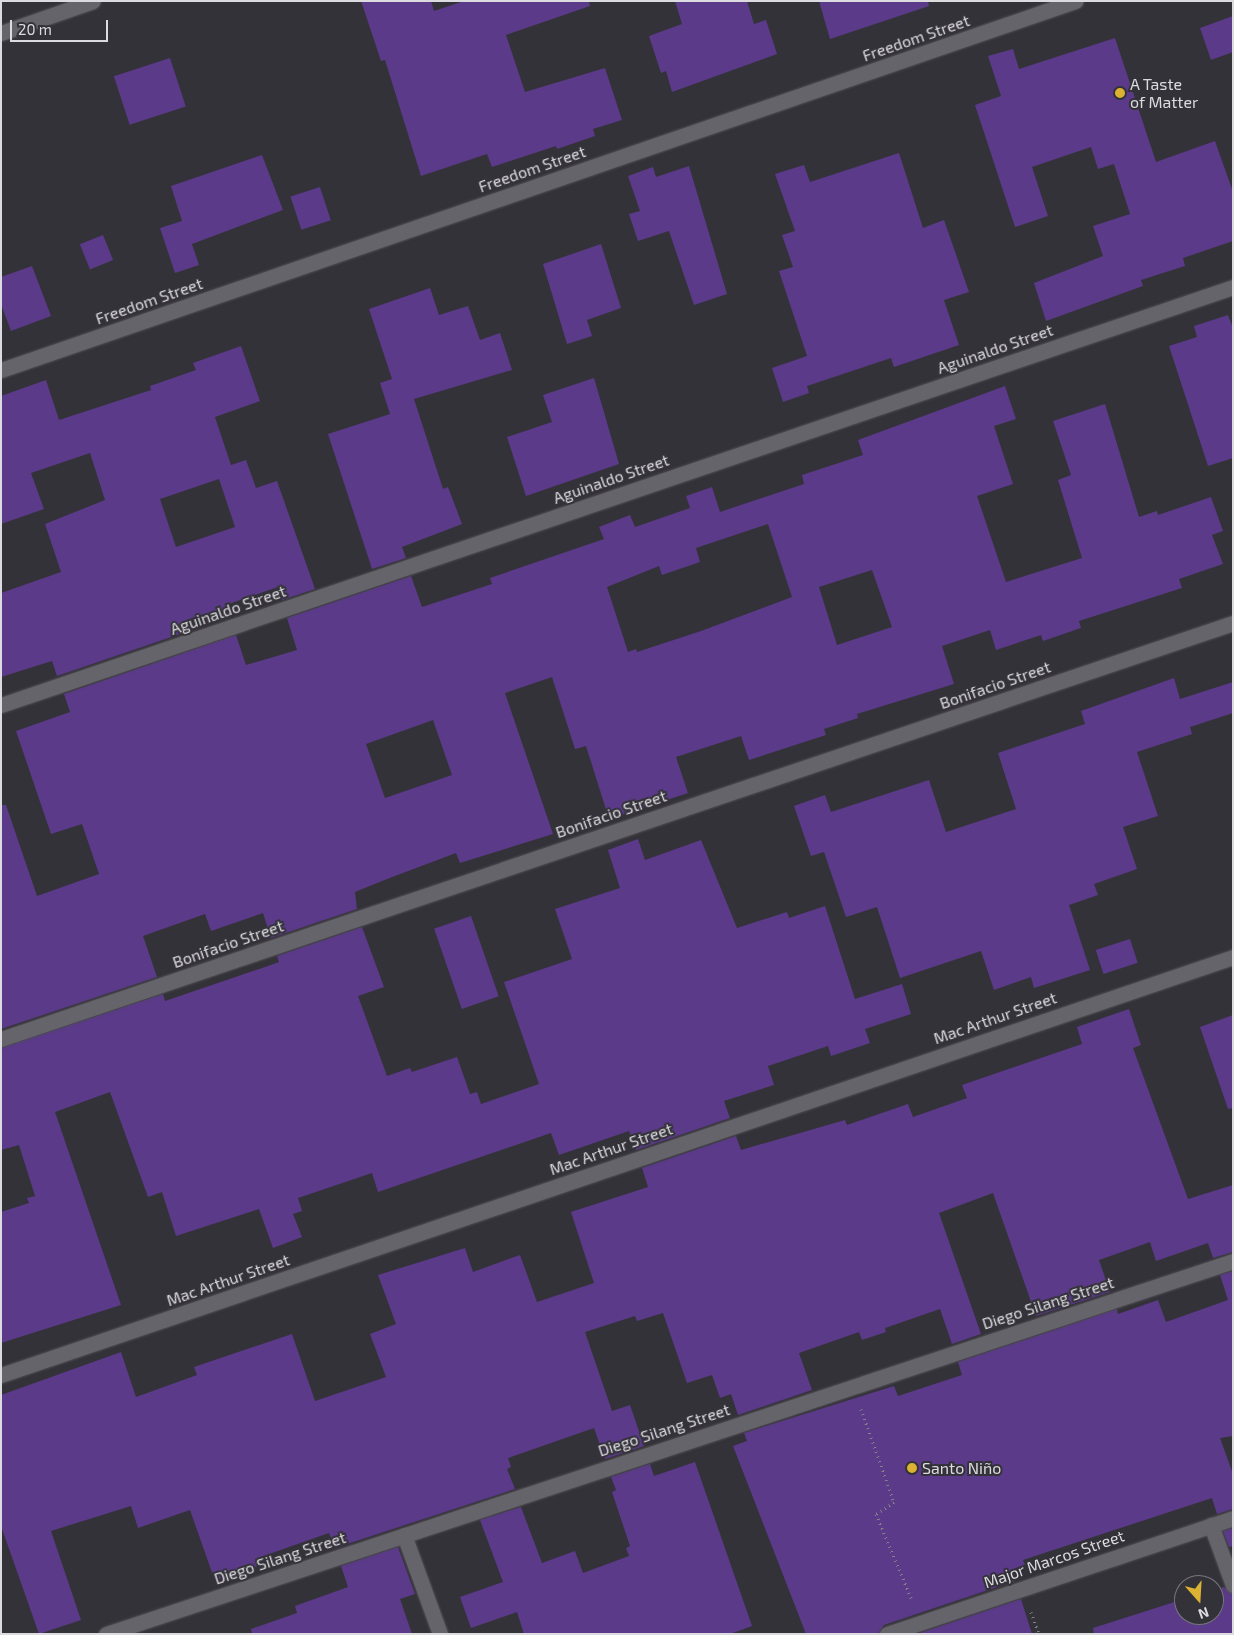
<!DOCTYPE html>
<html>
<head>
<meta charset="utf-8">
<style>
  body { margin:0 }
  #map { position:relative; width:1234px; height:1635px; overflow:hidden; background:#343239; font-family:"Exo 2",sans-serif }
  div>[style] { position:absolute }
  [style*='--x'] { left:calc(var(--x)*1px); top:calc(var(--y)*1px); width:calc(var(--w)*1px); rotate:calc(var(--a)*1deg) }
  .building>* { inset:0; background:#5a3a89; transform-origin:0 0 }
  .path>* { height:3px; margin-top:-1.5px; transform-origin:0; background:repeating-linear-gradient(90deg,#848389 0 1px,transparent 0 5px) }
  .roads { filter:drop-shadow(0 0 1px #525055) drop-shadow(0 0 1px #525055) }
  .minor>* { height:15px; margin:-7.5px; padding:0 7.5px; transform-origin:7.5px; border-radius:7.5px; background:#66646b }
  .dots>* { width:14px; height:14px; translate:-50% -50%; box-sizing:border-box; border:2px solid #343239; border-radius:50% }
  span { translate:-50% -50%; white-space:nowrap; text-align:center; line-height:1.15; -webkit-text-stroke:4px #343239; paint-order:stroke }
  .street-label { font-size:16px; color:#dcdbdf }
  .poi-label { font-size:16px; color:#dcdbdf }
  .left { translate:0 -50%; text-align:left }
  .frame { position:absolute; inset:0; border:2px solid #dcdbdf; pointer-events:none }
  .north { position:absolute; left:1174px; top:1575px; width:50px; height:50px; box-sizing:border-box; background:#343239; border:1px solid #77767b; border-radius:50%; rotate:161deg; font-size:14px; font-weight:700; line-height:20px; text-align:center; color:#dcdbdf }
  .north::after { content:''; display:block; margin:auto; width:18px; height:22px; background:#dcb233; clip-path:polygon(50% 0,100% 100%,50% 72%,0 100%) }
  .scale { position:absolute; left:10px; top:20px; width:98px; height:22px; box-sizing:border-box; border:2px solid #dcdbdf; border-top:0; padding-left:6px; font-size:15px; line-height:18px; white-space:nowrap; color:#dcdbdf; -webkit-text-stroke:4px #343239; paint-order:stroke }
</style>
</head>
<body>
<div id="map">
  <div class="building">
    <i style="clip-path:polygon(361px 1px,431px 1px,434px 11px,464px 1px,589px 1px,590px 6px,506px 35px,525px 92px,605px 68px,622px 120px,593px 129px,595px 136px,557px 149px,556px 146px,492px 167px,487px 154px,421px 176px,385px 60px,381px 61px)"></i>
    <i style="clip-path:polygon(675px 1px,747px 1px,754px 24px,766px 20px,777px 54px,672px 92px,666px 71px,661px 73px,649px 36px,682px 24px)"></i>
    <i style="clip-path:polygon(819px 1px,928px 1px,929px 6px,830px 39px)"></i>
    <i style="clip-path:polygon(1233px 16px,1233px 52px,1211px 60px,1200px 28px)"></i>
    <i style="clip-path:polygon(1115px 38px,1156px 162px,1215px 141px,1233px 192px,1233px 241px,1183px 258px,1185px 266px,1141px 280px,1143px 286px,1046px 321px,1034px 283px,1103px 256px,1093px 226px,1130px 214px,1114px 164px,1098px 169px,1091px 147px,1032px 167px,1048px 216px,1015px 227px,975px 105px,1001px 96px,988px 56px,1013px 49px,1019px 69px)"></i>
    <i style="left:170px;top:58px;width:51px;height:59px;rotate:72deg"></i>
    <i style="clip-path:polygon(899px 153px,923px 228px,944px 220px,969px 292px,944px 300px,959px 345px,894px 367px,891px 358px,807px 386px,809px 393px,783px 402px,772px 368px,807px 356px,779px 271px,793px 267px,782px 235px,795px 231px,775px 174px,804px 165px,810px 182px)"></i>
    <i style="clip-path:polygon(262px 155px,283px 210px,192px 244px,199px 265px,175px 273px,160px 228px,182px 221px,171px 186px)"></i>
    <i style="clip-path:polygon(689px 166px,727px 294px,694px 305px,669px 231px,638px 241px,629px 214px,640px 211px,628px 176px,653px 167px,656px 177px)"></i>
    <i style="left:320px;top:187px;width:35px;height:31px;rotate:72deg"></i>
    <i style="left:103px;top:235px;width:27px;height:25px;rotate:68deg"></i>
    <i style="clip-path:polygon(601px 244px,621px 308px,587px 320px,592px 336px,567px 344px,543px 264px)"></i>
    <i style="clip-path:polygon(32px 266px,51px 316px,11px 331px,1px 304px,1px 277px)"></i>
    <i style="clip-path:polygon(430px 288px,439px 315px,468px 306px,480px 340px,500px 333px,512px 370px,414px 399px,443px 489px,448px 487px,462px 524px,402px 547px,406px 558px,372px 569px,328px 434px,390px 414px,380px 383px,392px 379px,369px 309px)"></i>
    <i style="clip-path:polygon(1228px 315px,1233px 328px,1233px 458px,1208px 466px,1169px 346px,1197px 337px,1194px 326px)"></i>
    <i style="clip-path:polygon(evenodd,241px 346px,260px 401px,215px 417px,231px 465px,246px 460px,256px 488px,277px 481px,315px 589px,282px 600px,278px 587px,226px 605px,230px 617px,57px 676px,52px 661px,1px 677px,1px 593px,61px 572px,45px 524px,105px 500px,90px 453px,31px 473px,44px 509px,1px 524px,1px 396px,46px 380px,59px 420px,151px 390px,150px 386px,196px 370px,193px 363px,241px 346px,219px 479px,235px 527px,176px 547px,160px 499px,219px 479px)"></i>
    <i style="clip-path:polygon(594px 378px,619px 464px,526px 496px,507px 437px,552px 422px,543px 395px)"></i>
    <i style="clip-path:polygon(evenodd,1005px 386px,1016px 419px,994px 426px,1013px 484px,977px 496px,1006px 582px,1082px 558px,1058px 480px,1071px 475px,1053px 421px,1105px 404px,1139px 517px,1157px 511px,1158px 515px,1211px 497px,1223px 531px,1212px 535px,1223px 564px,1179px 579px,1182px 588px,1079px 621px,1081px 628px,1043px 641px,1041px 635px,996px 650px,990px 630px,942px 646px,954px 684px,857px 714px,858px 718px,824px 729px,826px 735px,749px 760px,741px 736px,676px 757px,688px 793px,609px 819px,586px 746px,575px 749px,552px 677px,505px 693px,553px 834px,460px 863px,456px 853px,387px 879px,355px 892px,357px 909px,271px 938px,263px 913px,211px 931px,205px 914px,143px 936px,157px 977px,1px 1029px,1px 805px,6px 805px,37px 896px,99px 874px,82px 824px,51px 834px,16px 731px,70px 712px,64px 694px,236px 635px,246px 665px,297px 650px,287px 618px,411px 576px,422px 607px,492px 584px,490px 578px,604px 539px,599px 527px,630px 515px,635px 527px,690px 508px,686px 496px,712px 487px,720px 512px,804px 484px,802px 475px,863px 455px,858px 440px,1005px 386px,768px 524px,792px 597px,701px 631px,637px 652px,636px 649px,628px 652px,607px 587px,659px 566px,662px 575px,700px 562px,696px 548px,768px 524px,1005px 386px,872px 570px,892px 627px,837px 645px,819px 587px,872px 570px,1005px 386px,433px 720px,452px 775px,385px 798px,366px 744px,433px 720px)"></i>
    <i style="clip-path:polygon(1174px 678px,1180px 699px,1233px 682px,1233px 713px,1190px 727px,1192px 734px,1137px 752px,1158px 816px,1123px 827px,1137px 869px,1094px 884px,1098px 895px,1069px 905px,1090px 970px,1034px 988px,1031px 977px,994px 990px,981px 951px,900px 978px,877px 907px,846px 917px,824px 852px,811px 856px,794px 806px,825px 795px,831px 812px,929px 780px,946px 832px,1016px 809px,998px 753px,1085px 724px,1081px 711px)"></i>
    <i style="clip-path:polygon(638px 839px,645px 860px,701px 840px,737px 928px,787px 912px,789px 918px,825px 906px,855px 999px,902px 984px,911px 1014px,865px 1029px,870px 1043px,831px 1056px,828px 1046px,768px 1066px,774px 1085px,724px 1101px,730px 1118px,636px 1150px,629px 1131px,559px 1155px,551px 1133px,378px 1192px,372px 1173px,298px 1198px,302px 1211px,293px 1214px,302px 1237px,273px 1248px,259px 1209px,176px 1236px,162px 1192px,148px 1197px,110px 1092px,55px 1112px,121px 1305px,1px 1343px,1px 1212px,29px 1203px,27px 1198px,35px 1196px,19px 1145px,1px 1150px,1px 1048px,163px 994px,165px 1001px,268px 966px,279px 962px,277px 956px,362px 927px,384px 987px,358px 996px,387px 1076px,410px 1068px,412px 1072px,457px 1057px,470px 1094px,477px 1092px,481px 1104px,539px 1084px,504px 982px,572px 959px,555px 909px,620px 888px,608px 850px)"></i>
    <i style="left:471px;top:916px;width:85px;height:39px;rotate:71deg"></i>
    <i style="left:1130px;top:939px;width:25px;height:36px;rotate:72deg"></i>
    <i style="clip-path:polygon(1129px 1009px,1141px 1045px,1133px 1048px,1188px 1199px,1233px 1185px,1233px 1252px,1213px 1258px,1208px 1243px,1156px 1261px,1150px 1242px,1099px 1260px,1110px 1292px,1036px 1316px,993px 1193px,939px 1213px,981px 1334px,952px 1344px,940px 1309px,885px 1328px,886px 1332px,862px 1340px,859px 1332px,799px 1353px,812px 1390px,738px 1415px,731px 1394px,720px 1398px,712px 1375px,687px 1383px,663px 1313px,637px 1321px,635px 1316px,585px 1332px,612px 1411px,630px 1405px,644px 1446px,605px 1459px,594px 1428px,508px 1458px,511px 1467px,507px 1469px,515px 1489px,335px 1548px,329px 1533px,255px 1559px,258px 1566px,215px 1581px,190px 1510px,138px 1528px,131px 1506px,51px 1531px,81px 1620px,39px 1634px,1px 1526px,1px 1395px,121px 1352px,136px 1397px,197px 1375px,194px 1367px,292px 1334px,315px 1401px,386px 1377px,370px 1334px,396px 1324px,378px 1275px,465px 1248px,473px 1272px,520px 1255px,537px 1302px,594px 1283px,571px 1212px,648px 1187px,642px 1168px,736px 1136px,741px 1150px,845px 1120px,847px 1125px,908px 1104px,913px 1117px,967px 1098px,962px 1085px,1082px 1044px,1077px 1027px)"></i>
    <i style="clip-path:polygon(1233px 1015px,1233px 1108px,1228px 1109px,1200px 1027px)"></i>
    <i style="clip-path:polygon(1233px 1271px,1233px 1436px,1220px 1438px,1233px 1474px,1233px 1509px,1217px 1514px,1212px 1498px,1023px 1560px,1025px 1565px,1011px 1570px,1015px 1581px,884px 1625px,878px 1634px,806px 1634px,733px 1446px,747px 1441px,744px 1433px,894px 1386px,898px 1396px,962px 1375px,958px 1362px,1117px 1309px,1118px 1314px,1158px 1300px,1166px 1322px,1228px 1300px,1220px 1275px)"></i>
    <i style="clip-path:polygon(695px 1462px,752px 1626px,730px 1634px,524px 1634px,517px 1612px,471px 1628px,460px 1597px,503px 1582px,480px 1520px,521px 1507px,542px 1563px,575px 1551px,583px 1573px,629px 1556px,626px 1548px,630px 1546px,612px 1492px,616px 1490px,611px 1477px,650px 1464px,654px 1476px)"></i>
    <i style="clip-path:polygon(1233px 1528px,1233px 1546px,1229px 1547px,1223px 1531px)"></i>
    <i style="clip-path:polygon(398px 1547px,415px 1594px,400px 1599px,412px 1634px,252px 1634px,251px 1629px,297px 1613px,295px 1606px,348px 1587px,341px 1566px)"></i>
    <i style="clip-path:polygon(1224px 1587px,1233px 1594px,1233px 1634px,1094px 1634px,1093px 1628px,1184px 1599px,1184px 1615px,1214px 1615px,1214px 1590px)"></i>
    <i style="clip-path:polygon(1021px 1599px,1032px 1634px,917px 1634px)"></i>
  </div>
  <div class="path">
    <i style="--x:861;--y:1409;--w:99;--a:70.5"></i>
    <i style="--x:894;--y:1502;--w:22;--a:146"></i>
    <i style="--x:876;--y:1514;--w:93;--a:67.3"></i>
    <i style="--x:1031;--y:1612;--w:23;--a:70"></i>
  </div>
  <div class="roads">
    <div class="minor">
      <i style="--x:1;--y:33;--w:97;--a:-19.2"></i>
      <i style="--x:1;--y:370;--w:1136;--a:-18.96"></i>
      <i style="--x:1;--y:705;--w:1301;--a:-18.74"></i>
      <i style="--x:1;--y:1039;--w:1300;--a:-18.66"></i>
      <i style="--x:1;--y:1375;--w:1301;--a:-18.74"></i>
      <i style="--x:1211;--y:1525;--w:64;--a:69.9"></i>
      <i style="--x:404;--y:1535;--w:105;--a:70"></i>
      <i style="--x:106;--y:1634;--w:1187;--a:-18.31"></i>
      <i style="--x:887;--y:1634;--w:365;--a:-18.5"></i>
    </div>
  </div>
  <div class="dots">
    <i style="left:1120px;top:93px;background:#dcb233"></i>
    <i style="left:912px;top:1468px;background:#dcb233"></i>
  </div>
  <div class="street-label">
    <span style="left:916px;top:38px;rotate:-19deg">Freedom Street</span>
    <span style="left:532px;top:169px;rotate:-19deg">Freedom Street</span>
    <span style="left:149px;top:301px;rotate:-19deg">Freedom Street</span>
    <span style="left:995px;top:349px;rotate:-19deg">Aguinaldo Street</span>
    <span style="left:611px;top:479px;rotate:-19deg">Aguinaldo Street</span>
    <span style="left:228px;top:610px;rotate:-19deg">Aguinaldo Street</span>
    <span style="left:995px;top:685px;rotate:-19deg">Bonifacio Street</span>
    <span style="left:611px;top:814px;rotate:-19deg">Bonifacio Street</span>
    <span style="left:228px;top:944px;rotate:-19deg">Bonifacio Street</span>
    <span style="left:995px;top:1018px;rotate:-19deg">Mac Arthur Street</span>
    <span style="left:611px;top:1149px;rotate:-19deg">Mac Arthur Street</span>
    <span style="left:228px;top:1280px;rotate:-19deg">Mac Arthur Street</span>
    <span style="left:1048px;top:1303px;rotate:-18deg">Diego Silang Street</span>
    <span style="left:664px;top:1430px;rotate:-18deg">Diego Silang Street</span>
    <span style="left:280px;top:1558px;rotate:-18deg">Diego Silang Street</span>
    <span style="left:1054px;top:1559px;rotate:-19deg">Major Marcos Street</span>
  </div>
  <div class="poi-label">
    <span class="left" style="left:1130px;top:93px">A Taste<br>of Matter</span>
    <span class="left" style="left:922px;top:1468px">Santo Niño</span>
  </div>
  <div class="frame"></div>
  <div class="north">N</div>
  <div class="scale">20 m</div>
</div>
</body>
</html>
